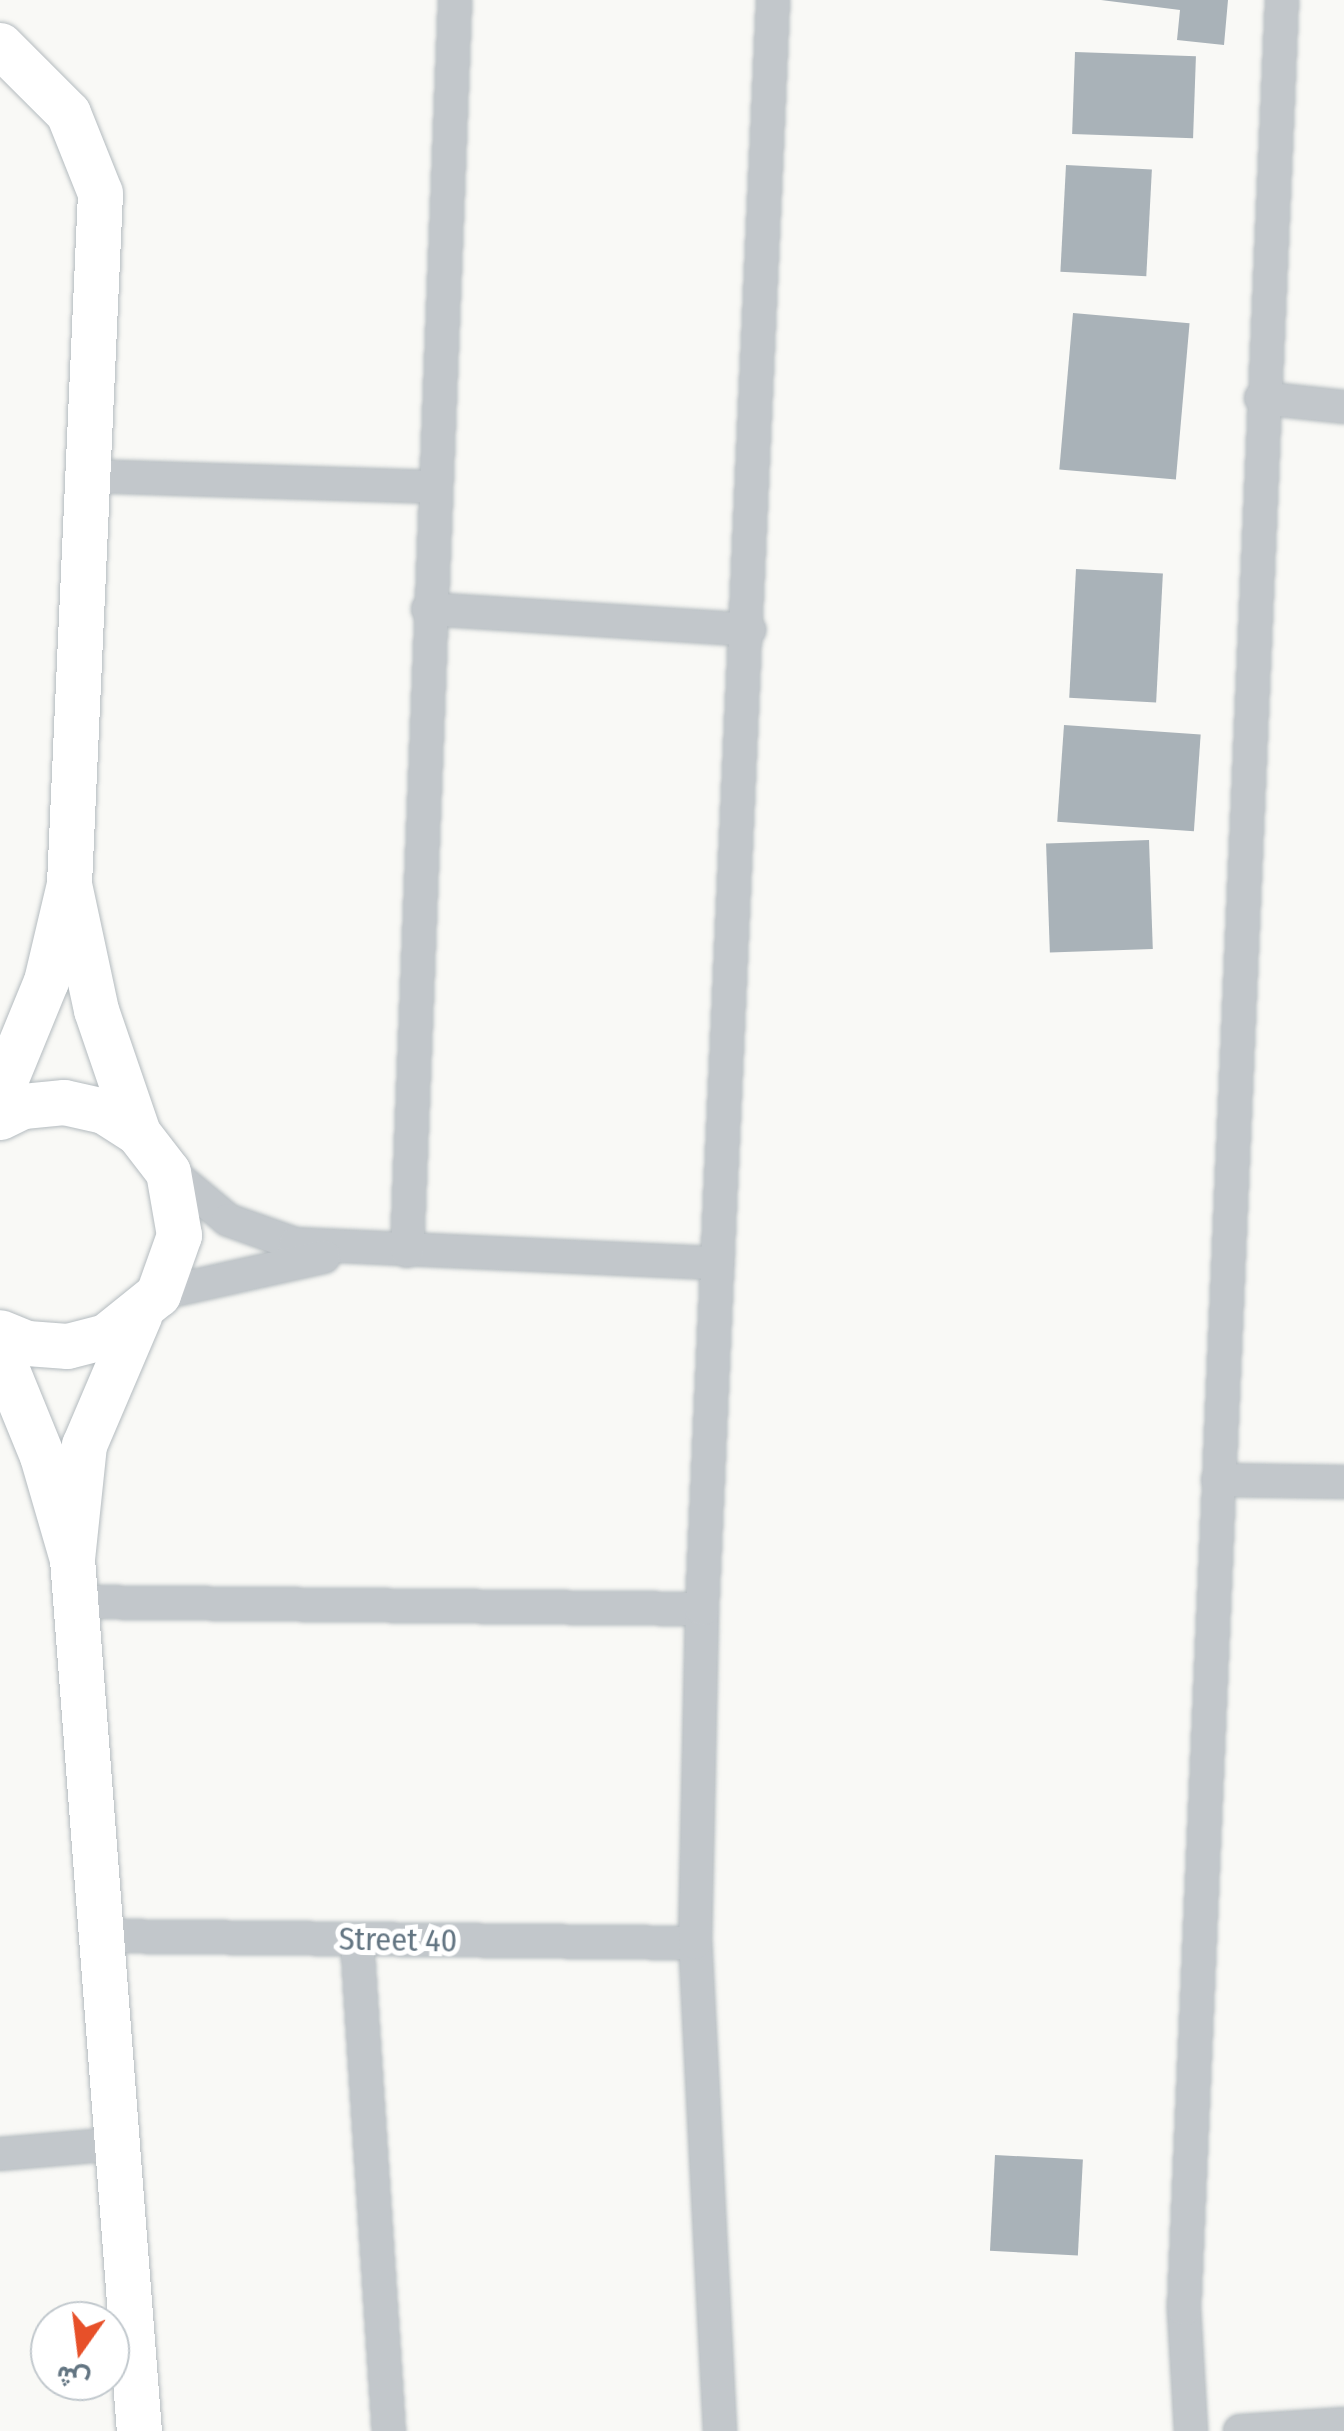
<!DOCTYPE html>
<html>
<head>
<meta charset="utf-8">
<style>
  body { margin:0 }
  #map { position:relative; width:1344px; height:2431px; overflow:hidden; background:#f9f9f6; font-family:"Fira Sans Condensed",Vazirmatn,sans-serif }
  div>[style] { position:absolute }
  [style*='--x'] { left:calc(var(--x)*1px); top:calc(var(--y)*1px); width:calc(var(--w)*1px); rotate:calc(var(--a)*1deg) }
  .building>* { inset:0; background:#a9b2b8; transform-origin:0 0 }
  .roads { filter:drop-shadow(0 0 2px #b4bbbf) drop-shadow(0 0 2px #b4bbbf) }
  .street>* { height:32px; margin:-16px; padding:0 16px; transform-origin:16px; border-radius:16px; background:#c2c7cb }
  .secondary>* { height:45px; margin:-22.5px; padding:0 22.5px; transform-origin:22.5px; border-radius:22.5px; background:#fff }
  span { translate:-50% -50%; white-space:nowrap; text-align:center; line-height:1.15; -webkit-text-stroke:10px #fff; paint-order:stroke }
  .street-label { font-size:32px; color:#637582 }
  .north { position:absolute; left:30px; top:2301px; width:100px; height:100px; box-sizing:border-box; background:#fff; border:2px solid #c1c8cd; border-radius:50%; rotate:194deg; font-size:28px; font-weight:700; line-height:40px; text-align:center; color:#637582 }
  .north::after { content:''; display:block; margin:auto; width:35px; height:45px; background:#e75029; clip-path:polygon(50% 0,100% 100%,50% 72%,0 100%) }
</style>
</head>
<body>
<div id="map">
  <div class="building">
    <i style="clip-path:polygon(1101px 0,1228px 0,1224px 45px,1177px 40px,1180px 10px)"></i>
    <i style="left:1075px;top:52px;width:121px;height:82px;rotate:2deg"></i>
    <i style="left:1066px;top:165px;width:86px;height:107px;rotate:3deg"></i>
    <i style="left:1073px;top:313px;width:117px;height:157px;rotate:5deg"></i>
    <i style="left:1076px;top:569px;width:87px;height:129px;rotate:3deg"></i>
    <i style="left:1064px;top:725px;width:137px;height:97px;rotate:4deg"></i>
    <i style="left:1149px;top:840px;width:109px;height:103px;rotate:88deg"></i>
    <i style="left:995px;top:2155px;width:88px;height:96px;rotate:3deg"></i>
  </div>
  <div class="roads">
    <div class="street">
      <i style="--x:1261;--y:398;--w:83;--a:6.2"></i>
      <i style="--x:87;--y:476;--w:346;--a:1.8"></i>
      <i style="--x:428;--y:609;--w:322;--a:3.7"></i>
      <i style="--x:166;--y:1168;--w:81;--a:40"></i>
      <i style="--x:228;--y:1220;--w:71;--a:19.7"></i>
      <i style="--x:295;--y:1244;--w:423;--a:2.6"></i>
      <i style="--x:407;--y:1251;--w:1252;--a:-87.8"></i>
      <i style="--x:158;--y:1294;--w:170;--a:-12.6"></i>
      <i style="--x:1218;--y:1480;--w:126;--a:0.9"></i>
      <i style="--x:75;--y:1602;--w:627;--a:0.64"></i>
      <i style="--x:101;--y:1936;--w:594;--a:0.68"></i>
      <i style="--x:357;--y:1939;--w:493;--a:86.3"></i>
      <i style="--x:0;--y:2154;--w:117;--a:-4.9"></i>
      <i style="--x:720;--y:2431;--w:489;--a:-92.9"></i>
      <i style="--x:695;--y:1943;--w:334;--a:-88.8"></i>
      <i style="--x:702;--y:1609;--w:1611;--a:-87.47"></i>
      <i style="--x:1191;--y:2431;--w:122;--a:-93.3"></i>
      <i style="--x:1184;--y:2309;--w:2311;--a:-87.57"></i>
      <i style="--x:1240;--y:2431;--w:104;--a:-3.9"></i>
    </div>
    <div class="secondary">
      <i style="--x:0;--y:45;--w:96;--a:45"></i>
      <i style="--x:68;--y:113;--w:86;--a:68.2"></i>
      <i style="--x:100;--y:193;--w:692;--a:92.57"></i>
      <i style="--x:0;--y:1093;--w:121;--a:-67.7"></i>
      <i style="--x:46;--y:981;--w:100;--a:-76.7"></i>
      <i style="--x:69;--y:884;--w:129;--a:77.9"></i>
      <i style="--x:96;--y:1010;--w:130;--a:71.1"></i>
      <i style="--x:0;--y:1117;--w:25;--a:-26"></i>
      <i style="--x:23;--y:1106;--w:41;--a:-5.6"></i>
      <i style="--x:64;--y:1102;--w:41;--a:12.7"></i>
      <i style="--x:104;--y:1111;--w:40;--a:32.9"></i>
      <i style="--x:138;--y:1133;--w:49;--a:52.4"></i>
      <i style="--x:168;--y:1172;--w:64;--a:80.1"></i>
      <i style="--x:179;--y:1235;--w:63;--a:109.6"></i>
      <i style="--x:158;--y:1294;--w:67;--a:141.1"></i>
      <i style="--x:106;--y:1336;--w:40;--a:165.6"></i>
      <i style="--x:67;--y:1346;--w:40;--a:-175.7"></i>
      <i style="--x:27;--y:1343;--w:29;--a:-158"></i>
      <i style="--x:0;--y:1353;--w:111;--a:67.8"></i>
      <i style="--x:42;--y:1456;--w:107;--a:73.8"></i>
      <i style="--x:72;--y:1559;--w:115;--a:-84"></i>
      <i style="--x:84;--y:1445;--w:142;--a:-66.9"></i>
      <i style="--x:72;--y:1559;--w:875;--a:85.61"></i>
    </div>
  </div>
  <div class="street-label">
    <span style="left:398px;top:1940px;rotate:1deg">Street 40</span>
  </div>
  <div class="north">ش</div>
</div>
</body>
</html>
